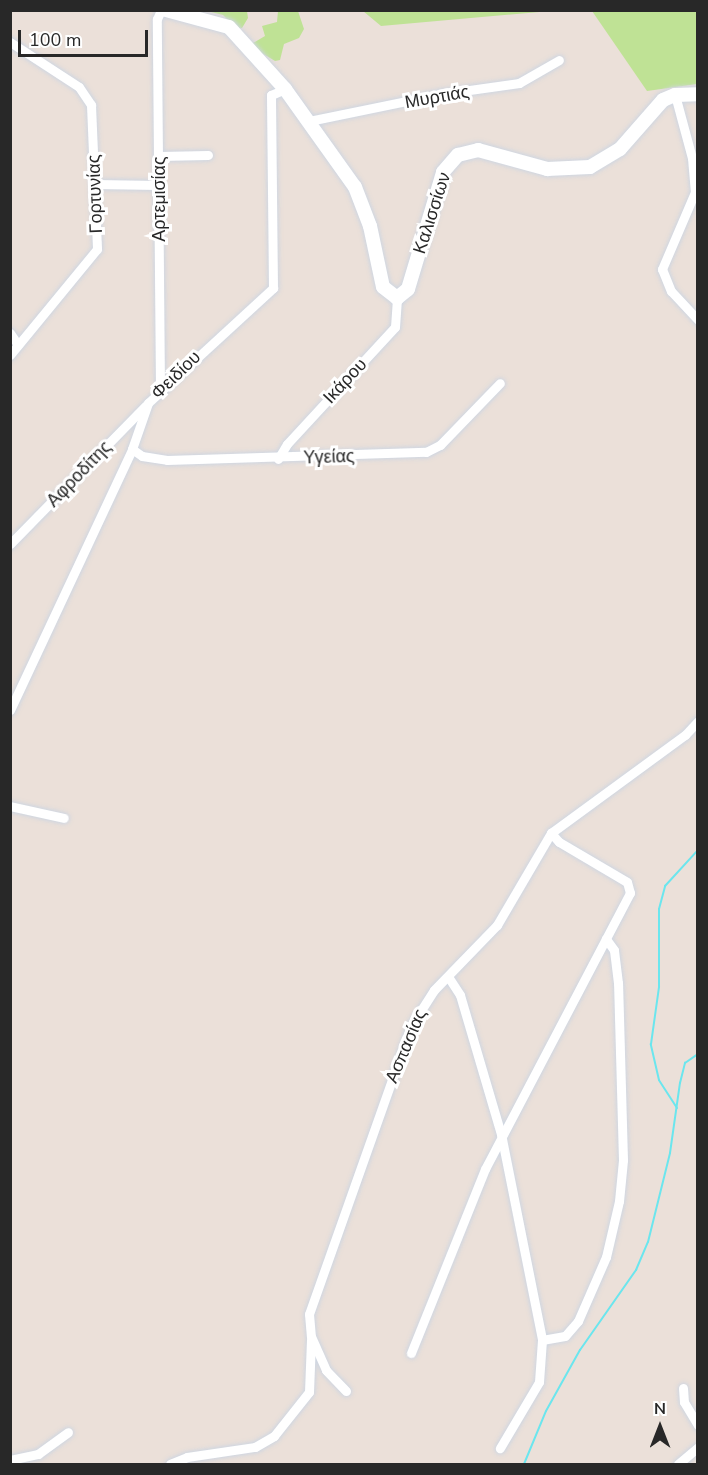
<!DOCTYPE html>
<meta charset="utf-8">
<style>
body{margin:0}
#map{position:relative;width:708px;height:1475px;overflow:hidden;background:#ebe0d9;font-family:"Nunito Sans",sans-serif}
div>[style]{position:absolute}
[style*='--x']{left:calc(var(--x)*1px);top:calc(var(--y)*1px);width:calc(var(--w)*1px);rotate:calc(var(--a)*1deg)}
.green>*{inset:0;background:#bfe295}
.stream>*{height:2px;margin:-1px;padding:0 1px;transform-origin:1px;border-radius:1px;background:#6be6ee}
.roads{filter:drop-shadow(0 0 2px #cfd6e1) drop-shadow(0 0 2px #cfd6e1)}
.street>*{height:9px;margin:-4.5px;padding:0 4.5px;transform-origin:4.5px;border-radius:4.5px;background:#fff}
.secondary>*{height:14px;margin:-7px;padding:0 7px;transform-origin:7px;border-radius:7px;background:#fff}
span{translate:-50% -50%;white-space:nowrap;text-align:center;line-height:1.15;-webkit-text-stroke:6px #fff;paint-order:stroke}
.street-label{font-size:18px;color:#282828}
.frame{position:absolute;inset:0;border:12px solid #282828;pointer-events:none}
.north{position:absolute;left:630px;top:1397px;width:60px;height:60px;-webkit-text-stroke:4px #fff;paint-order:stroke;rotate:0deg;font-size:16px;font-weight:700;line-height:24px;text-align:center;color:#282828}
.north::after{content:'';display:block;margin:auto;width:21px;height:27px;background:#282828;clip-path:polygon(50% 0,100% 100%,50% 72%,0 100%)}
.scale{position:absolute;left:18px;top:30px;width:130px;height:27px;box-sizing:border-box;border:3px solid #282828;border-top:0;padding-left:8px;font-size:18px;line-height:21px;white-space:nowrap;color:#282828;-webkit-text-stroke:4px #fff;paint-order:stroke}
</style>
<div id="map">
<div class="green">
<div style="clip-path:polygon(207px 11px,247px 11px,248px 18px,242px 28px,236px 28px,223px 15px)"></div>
<div style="clip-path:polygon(278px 11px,298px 11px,304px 29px,299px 38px,284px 44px,280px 60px,275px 61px,255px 49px,253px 43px,265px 36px,262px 26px,277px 22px)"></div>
<div style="clip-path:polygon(363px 11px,551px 11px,381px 26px)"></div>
<div style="clip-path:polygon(592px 11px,697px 11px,697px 84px,647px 91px)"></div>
</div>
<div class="stream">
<div style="--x:677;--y:1108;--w:33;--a:-123"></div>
<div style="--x:659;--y:1080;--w:37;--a:-103"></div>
<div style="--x:651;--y:1044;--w:58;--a:-82"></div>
<div style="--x:659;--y:987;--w:78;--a:-90"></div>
<div style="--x:659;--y:909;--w:24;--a:-75"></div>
<div style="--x:665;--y:886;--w:49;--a:-47.5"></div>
<div style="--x:524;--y:1464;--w:57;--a:-67.5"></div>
<div style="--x:546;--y:1411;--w:70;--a:-60.9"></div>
<div style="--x:580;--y:1350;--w:98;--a:-55"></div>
<div style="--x:636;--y:1270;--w:30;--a:-67"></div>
<div style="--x:648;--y:1242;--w:92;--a:-76.1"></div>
<div style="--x:670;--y:1153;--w:71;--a:-81.9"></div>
<div style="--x:680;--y:1083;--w:21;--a:-76"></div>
<div style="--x:685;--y:1063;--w:16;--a:-35"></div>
</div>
<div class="roads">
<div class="street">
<div style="--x:10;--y:42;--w:82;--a:33.1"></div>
<div style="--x:79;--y:87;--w:22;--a:56"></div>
<div style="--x:91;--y:105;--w:144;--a:87.6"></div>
<div style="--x:97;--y:249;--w:137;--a:129.4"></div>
<div style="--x:675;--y:95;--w:65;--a:74.9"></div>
<div style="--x:692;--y:158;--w:34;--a:85"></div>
<div style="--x:695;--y:192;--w:84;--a:113.2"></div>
<div style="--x:662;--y:269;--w:24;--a:68"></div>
<div style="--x:671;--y:291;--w:40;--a:47"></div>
<div style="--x:309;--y:121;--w:135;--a:-11.6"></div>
<div style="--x:441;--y:94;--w:79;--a:-8"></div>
<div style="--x:519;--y:83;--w:46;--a:-29.9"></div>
<div style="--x:159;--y:156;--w:49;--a:-1.2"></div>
<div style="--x:95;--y:184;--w:63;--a:0.9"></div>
<div style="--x:10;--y:333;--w:14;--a:56"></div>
<div style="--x:160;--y:389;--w:370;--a:-90.5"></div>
<div style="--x:157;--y:19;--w:10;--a:-66"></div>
<div style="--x:132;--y:449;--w:12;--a:35"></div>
<div style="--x:142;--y:456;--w:25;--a:9"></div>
<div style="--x:167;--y:460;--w:259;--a:-1.8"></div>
<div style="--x:426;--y:452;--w:16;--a:-27"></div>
<div style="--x:440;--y:445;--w:86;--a:-45.9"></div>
<div style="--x:278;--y:459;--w:17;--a:-59"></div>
<div style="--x:287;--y:444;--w:159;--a:-47.3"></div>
<div style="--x:395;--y:327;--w:29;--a:-86"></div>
<div style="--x:10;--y:544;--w:193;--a:-45.6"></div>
<div style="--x:10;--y:710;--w:288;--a:-64.9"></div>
<div style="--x:132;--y:449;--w:49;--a:-70.8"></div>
<div style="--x:148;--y:403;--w:170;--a:-42.6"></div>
<div style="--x:273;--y:288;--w:193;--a:-90.6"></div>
<div style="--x:271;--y:95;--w:15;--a:-23"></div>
<div style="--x:10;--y:806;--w:55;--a:12.5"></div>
<div style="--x:449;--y:978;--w:20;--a:57"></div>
<div style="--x:460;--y:995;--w:145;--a:73.6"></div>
<div style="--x:501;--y:1134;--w:210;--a:78.7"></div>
<div style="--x:542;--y:1340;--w:42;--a:94.1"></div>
<div style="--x:539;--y:1382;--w:77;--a:120.6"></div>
<div style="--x:542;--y:1340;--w:23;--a:-10"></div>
<div style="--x:565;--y:1336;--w:20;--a:-49"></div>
<div style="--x:578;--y:1321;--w:70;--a:-66.4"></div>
<div style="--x:606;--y:1257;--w:57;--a:-76.9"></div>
<div style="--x:619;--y:1201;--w:41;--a:-84.4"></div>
<div style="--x:623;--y:1160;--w:177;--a:-91.6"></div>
<div style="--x:618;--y:983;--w:33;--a:-97"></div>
<div style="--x:614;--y:950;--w:14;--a:-126"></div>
<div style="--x:411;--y:1353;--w:198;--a:-68.1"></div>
<div style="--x:485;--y:1169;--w:312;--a:-62.3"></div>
<div style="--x:630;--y:893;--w:11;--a:-105"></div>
<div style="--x:627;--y:882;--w:79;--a:-149.5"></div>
<div style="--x:559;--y:842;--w:12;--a:-132"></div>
<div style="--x:683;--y:1388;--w:14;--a:86"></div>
<div style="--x:684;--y:1402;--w:27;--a:59"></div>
<div style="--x:346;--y:1391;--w:29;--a:-134"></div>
<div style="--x:326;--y:1370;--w:36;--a:-114"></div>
<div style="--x:311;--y:1337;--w:23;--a:-95"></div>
<div style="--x:309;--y:1314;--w:306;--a:-70.5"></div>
<div style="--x:411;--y:1026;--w:43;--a:-57.4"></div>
<div style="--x:434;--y:990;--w:91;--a:-45.9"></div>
<div style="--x:497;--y:925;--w:107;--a:-59.6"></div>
<div style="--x:551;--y:833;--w:166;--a:-36.2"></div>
<div style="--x:685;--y:735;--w:19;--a:-47"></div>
<div style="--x:10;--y:1460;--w:29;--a:-12"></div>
<div style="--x:38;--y:1454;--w:37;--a:-36"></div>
<div style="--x:170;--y:1464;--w:18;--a:-22"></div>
<div style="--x:187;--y:1457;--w:69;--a:-8.4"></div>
<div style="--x:255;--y:1447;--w:22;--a:-30"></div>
<div style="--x:274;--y:1436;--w:56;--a:-51.5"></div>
<div style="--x:309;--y:1392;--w:52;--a:-87.8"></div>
<div style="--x:678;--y:1464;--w:26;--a:-40"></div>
</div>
<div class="secondary">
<div style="--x:166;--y:10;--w:65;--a:15.1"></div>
<div style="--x:229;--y:27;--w:84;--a:47.9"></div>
<div style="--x:285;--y:89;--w:120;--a:54.5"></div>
<div style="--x:355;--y:187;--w:42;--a:69"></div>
<div style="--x:370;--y:226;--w:62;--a:78"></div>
<div style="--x:383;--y:287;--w:18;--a:38"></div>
<div style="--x:397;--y:298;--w:14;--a:-39"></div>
<div style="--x:408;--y:289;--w:122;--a:-73.3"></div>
<div style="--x:443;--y:172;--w:23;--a:-49"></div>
<div style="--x:458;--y:155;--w:21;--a:-14"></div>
<div style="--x:478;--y:150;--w:72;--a:15.4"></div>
<div style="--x:547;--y:169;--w:43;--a:-2.7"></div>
<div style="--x:590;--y:167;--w:35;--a:-31"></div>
<div style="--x:620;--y:149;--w:65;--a:-48.7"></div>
<div style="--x:663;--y:100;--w:13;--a:-23"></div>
<div style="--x:675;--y:95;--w:23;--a:-2"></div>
</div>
</div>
<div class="street-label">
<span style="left:437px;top:97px;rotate:-10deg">Μυρτιάς</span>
<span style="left:95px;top:194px;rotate:-92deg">Γορτυνίας</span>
<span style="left:159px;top:199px;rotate:-90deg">Αρτεμισίας</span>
<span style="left:432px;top:213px;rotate:-72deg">Καλισσίων</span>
<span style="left:176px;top:375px;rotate:-44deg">Φειδίου</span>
<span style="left:345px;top:381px;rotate:-47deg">Ικάρου</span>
<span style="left:329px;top:457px;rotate:-2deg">Υγείας</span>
<span style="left:79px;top:474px;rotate:-46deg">Αφροδίτης</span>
<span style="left:406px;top:1046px;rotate:-67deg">Ασπασίας</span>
</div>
<div class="frame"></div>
<div class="north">N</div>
<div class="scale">100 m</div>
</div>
